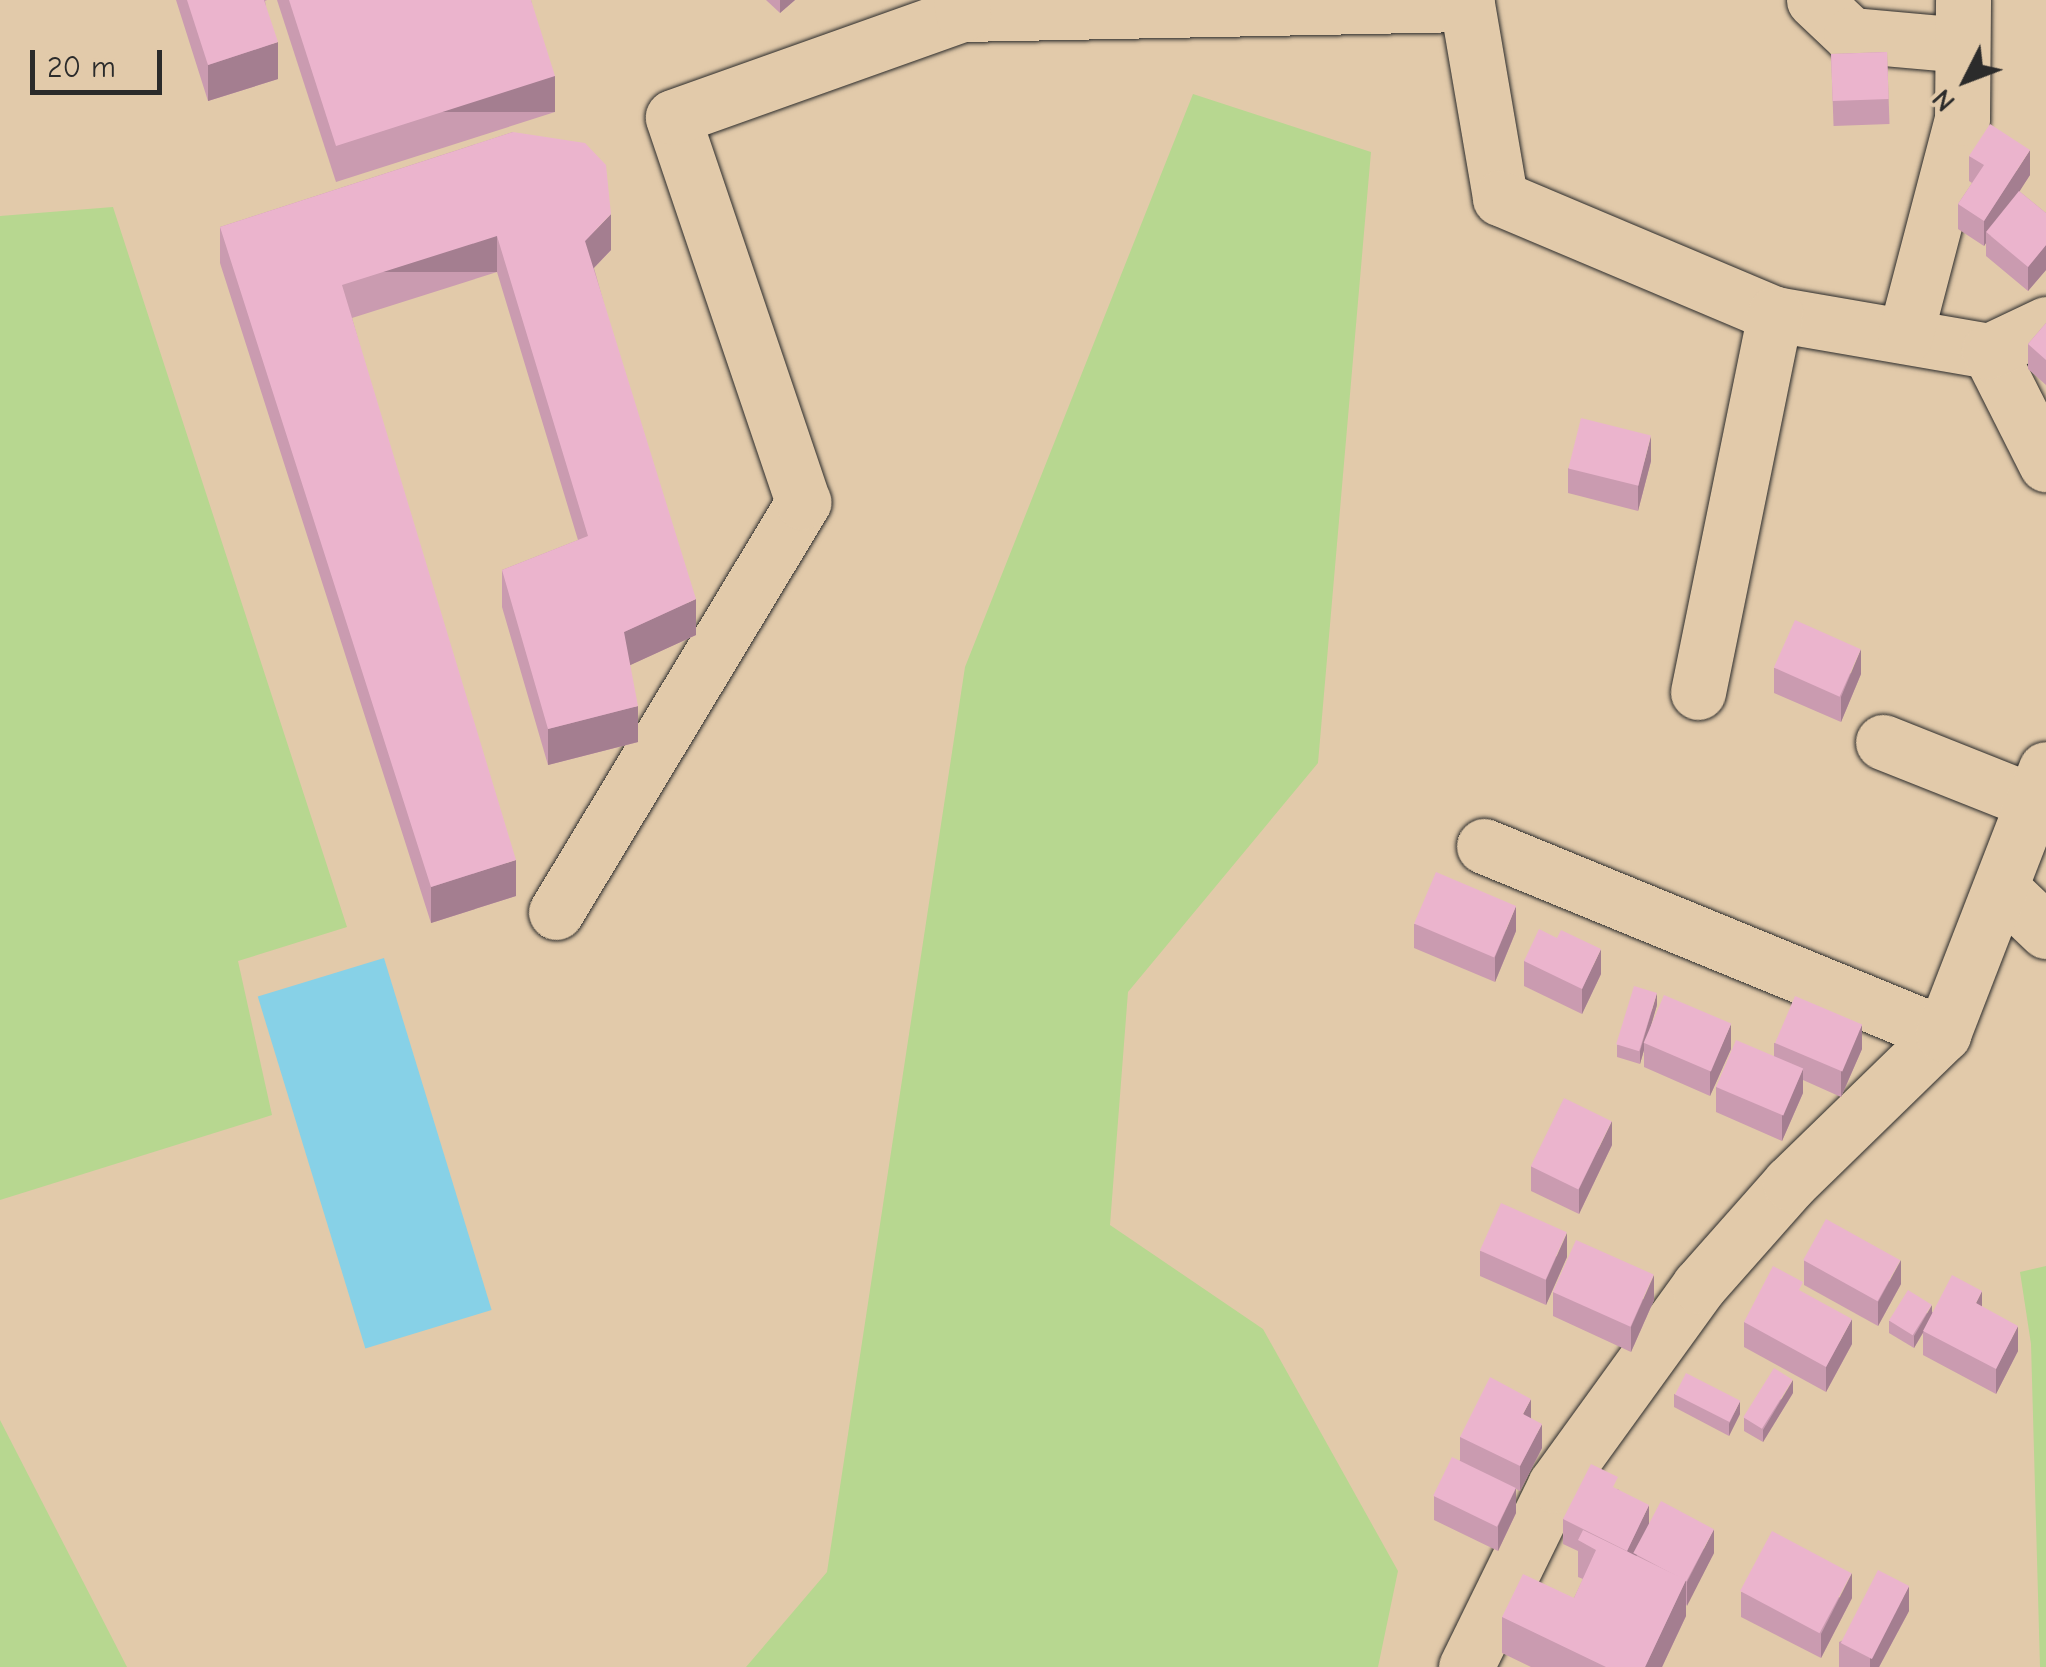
<!DOCTYPE html>
<style>
body{margin:0}
#map{position:relative;width:2046px;height:1667px;overflow:hidden;background:#e2caaa;font-family:"Comic Neue",sans-serif}
div>[style]{position:absolute}
[style*='--x']{left:calc(var(--x)*1px);top:calc(var(--y)*1px);width:calc(var(--w)*1px);rotate:calc(var(--a)*1deg)}
.green>*{inset:0;background:#b7d790}
.water>*{inset:0;background:#87d1e7;transform-origin:0 0}
.roads{filter:drop-shadow(0 0 2px #2b2b2b) drop-shadow(0 0 2px #2b2b2b)}
.minor>*{height:55px;margin:-27.5px;padding:0 27.5px;transform-origin:27.5px;border-radius:27.5px;background:#e2caaa}
.wall>*{inset:0;background:#ca9bb0;transform-origin:0 0}
.shaded-wall>*{inset:0;background:#a47e90;transform-origin:0 0}
.building>*{inset:0;background:#ebb4cd;transform-origin:0 0}
span{translate:-50% -50%;white-space:nowrap;text-align:center;line-height:1.15;-webkit-text-stroke:9px #e2caaa;paint-order:stroke}
.north{position:absolute;left:1916px;top:30px;width:100px;height:100px;-webkit-text-stroke:8px #e2caaa;paint-order:stroke;rotate:228deg;font-size:28px;font-weight:700;line-height:40px;text-align:center;color:#2b2b2b}
.north::after{content:'';display:block;margin:auto;width:35px;height:45px;background:#2b2b2b;clip-path:polygon(50% 0,100% 100%,50% 72%,0 100%)}
.scale{position:absolute;left:30px;top:50px;width:132px;height:45px;box-sizing:border-box;border:5px solid #2b2b2b;border-top:0;padding-left:12px;font-size:30px;line-height:35px;white-space:nowrap;color:#2b2b2b;-webkit-text-stroke:8px #e2caaa;paint-order:stroke}
</style>
<div id="map">
<div class="green">
<div style="clip-path:polygon(1193px 94px,1371px 152px,1318px 763px,1128px 992px,1110px 1225px,1263px 1329px,1398px 1571px,1378px 1667px,746px 1667px,827px 1572px,965px 667px)"></div>
<div style="clip-path:polygon(113px 207px,347px 927px,238px 961px,272px 1115px,0 1200px,0 216px)"></div>
<div style="clip-path:polygon(2046px 1266px,2046px 1667px,2040px 1667px,2031px 1344px,2020px 1272px)"></div>
<div style="clip-path:polygon(0 1420px,127px 1667px,0 1667px)"></div>
</div>
<div class="water">
<div style="left:384px;top:958px;width:368px;height:132px;rotate:73deg"></div>
</div>
<div class="roads">
<div class="minor">
<div style="--x:1814;--y:0;--w:51;--a:43.4"></div>
<div style="--x:1851;--y:35;--w:111;--a:5.1"></div>
<div style="--x:963;--y:14;--w:504;--a:-1.14"></div>
<div style="--x:1467;--y:4;--w:197;--a:80.3"></div>
<div style="--x:1500;--y:198;--w:298;--a:22.9"></div>
<div style="--x:1775;--y:314;--w:217;--a:9.8"></div>
<div style="--x:1989;--y:351;--w:127;--a:63.2"></div>
<div style="--x:1905;--y:336;--w:225;--a:-75.3"></div>
<div style="--x:1962;--y:118;--w:118;--a:-89.5"></div>
<div style="--x:1989;--y:351;--w:63;--a:-25.3"></div>
<div style="--x:1698;--y:692;--w:386;--a:-78.5"></div>
<div style="--x:1883;--y:742;--w:162;--a:21.7"></div>
<div style="--x:1484;--y:846;--w:496;--a:22.3"></div>
<div style="--x:2002;--y:889;--w:61;--a:43.7"></div>
<div style="--x:556;--y:912;--w:479;--a:-58.9"></div>
<div style="--x:803;--y:502;--w:406;--a:-108.7"></div>
<div style="--x:673;--y:117;--w:308;--a:-19.6"></div>
<div style="--x:963;--y:14;--w:14;--a:-98"></div>
<div style="--x:1466;--y:1667;--w:203;--a:-63.9"></div>
<div style="--x:1555;--y:1485;--w:246;--a:-54.1"></div>
<div style="--x:1699;--y:1286;--w:137;--a:-48.5"></div>
<div style="--x:1790;--y:1183;--w:214;--a:-44.2"></div>
<div style="--x:1943;--y:1034;--w:284;--a:-68.8"></div>
</div>
</div>
<div class="wall">
<div style="clip-path:polygon(176px 0,267px 0,265px 1px,278px 79px,208px 101px)"></div>
<div style="clip-path:polygon(277px 0,531px 0,555px 112px,336px 182px)"></div>
<div style="clip-path:polygon(766px 0,795px 0,780px 13px)"></div>
<div style="left:1887px;top:52px;width:72px;height:56px;rotate:88deg"></div>
<div style="clip-path:polygon(513px 132px,611px 250px,594px 268px,696px 635px,630px 665px,638px 742px,548px 765px,502px 607px,502px 570px,578px 540px,497px 272px,352px 318px,516px 896px,431px 923px,220px 263px,220px 227px)"></div>
<div style="clip-path:polygon(1969px 156px,2030px 175px,2019px 191px,2046px 213px,2046px 270px,2028px 291px,1986px 256px,1986px 243px,1984px 246px,1958px 229px,1958px 204px,1972px 183px,1969px 181px)"></div>
<div style="clip-path:polygon(2046px 323px,2046px 385px,2028px 369px,2028px 344px)"></div>
<div style="clip-path:polygon(1651px 461px,1638px 511px,1568px 493px,1568px 468px)"></div>
<div style="clip-path:polygon(1774px 668px,1861px 674px,1841px 722px,1774px 693px)"></div>
<div style="clip-path:polygon(1414px 924px,1516px 931px,1495px 982px,1414px 948px)"></div>
<div style="clip-path:polygon(1557px 938px,1601px 974px,1582px 1014px,1524px 986px,1524px 961px)"></div>
<div style="clip-path:polygon(1657px 1005px,1651px 1025px,1731px 1049px,1710px 1096px,1644px 1067px,1644px 1050px,1640px 1064px,1617px 1057px,1617px 1045px)"></div>
<div style="clip-path:polygon(1774px 1043px,1862px 1049px,1841px 1097px,1803px 1080px,1803px 1093px,1782px 1141px,1716px 1112px,1716px 1087px,1774px 1056px)"></div>
<div style="clip-path:polygon(1612px 1145px,1579px 1214px,1531px 1191px,1531px 1166px)"></div>
<div style="clip-path:polygon(1480px 1251px,1567px 1257px,1546px 1305px,1480px 1276px)"></div>
<div style="clip-path:polygon(1804px 1260px,1901px 1284px,1878px 1326px,1804px 1285px)"></div>
<div style="clip-path:polygon(1553px 1292px,1654px 1300px,1631px 1352px,1553px 1316px)"></div>
<div style="clip-path:polygon(1982px 1307px,2018px 1351px,1996px 1394px,1923px 1355px,1923px 1333px,1914px 1348px,1889px 1333px,1889px 1321px,1932px 1312px)"></div>
<div style="clip-path:polygon(1744px 1322px,1852px 1344px,1826px 1392px,1744px 1347px)"></div>
<div style="clip-path:polygon(1793px 1393px,1763px 1442px,1744px 1431px,1744px 1418px)"></div>
<div style="clip-path:polygon(1674px 1394px,1740px 1414px,1729px 1436px,1674px 1407px)"></div>
<div style="clip-path:polygon(1531px 1418px,1542px 1448px,1520px 1491px,1516px 1489px,1516px 1513px,1498px 1551px,1434px 1520px,1434px 1496px,1460px 1460px,1460px 1437px)"></div>
<div style="clip-path:polygon(1618px 1489px,1649px 1526px,1714px 1553px,1686px 1606px,1686px 1616px,1662px 1667px,1531px 1667px,1502px 1653px,1502px 1617px,1574px 1598px,1583px 1579px,1578px 1577px,1578px 1551px,1563px 1544px,1563px 1519px)"></div>
<div style="clip-path:polygon(1741px 1592px,1852px 1598px,1821px 1658px,1741px 1617px)"></div>
<div style="clip-path:polygon(1909px 1611px,1879px 1667px,1839px 1667px,1839px 1642px)"></div>
</div>
<div class="shaded-wall">
<div style="clip-path:polygon(780px 0,795px 0,780px 13px)"></div>
<div style="clip-path:polygon(278px 42px,278px 79px,208px 101px,208px 65px)"></div>
<div style="left:555px;top:76px;width:36px;height:230px;rotate:90deg"></div>
<div style="clip-path:polygon(2030px 150px,2030px 175px,1991px 236px,1986px 232px,1986px 243px,1984px 246px,1984px 221px)"></div>
<div style="clip-path:polygon(611px 214px,611px 250px,585px 277px,585px 241px)"></div>
<div style="left:497px;top:236px;width:36px;height:163px;rotate:90deg"></div>
<div style="clip-path:polygon(2046px 245px,2046px 270px,2028px 291px,2028px 267px)"></div>
<div style="clip-path:polygon(1651px 436px,1651px 461px,1638px 511px,1638px 486px)"></div>
<div style="clip-path:polygon(696px 599px,696px 635px,624px 668px,624px 632px)"></div>
<div style="clip-path:polygon(1861px 649px,1861px 674px,1841px 722px,1841px 697px)"></div>
<div style="clip-path:polygon(638px 706px,638px 742px,548px 765px,548px 729px)"></div>
<div style="clip-path:polygon(516px 860px,516px 896px,431px 923px,431px 887px)"></div>
<div style="clip-path:polygon(1516px 906px,1516px 931px,1495px 982px,1495px 957px)"></div>
<div style="clip-path:polygon(1601px 949px,1601px 974px,1582px 1014px,1582px 989px)"></div>
<div style="clip-path:polygon(1657px 993px,1657px 1005px,1646px 1043px,1644px 1043px,1644px 1050px,1640px 1064px,1640px 1051px)"></div>
<div style="clip-path:polygon(1731px 1024px,1731px 1049px,1710px 1096px,1710px 1071px)"></div>
<div style="clip-path:polygon(1862px 1024px,1862px 1049px,1841px 1097px,1841px 1072px)"></div>
<div style="clip-path:polygon(1803px 1069px,1803px 1093px,1782px 1141px,1782px 1116px)"></div>
<div style="clip-path:polygon(1612px 1121px,1612px 1145px,1579px 1214px,1579px 1189px)"></div>
<div style="clip-path:polygon(1567px 1233px,1567px 1257px,1546px 1305px,1546px 1280px)"></div>
<div style="clip-path:polygon(1901px 1260px,1901px 1284px,1878px 1326px,1878px 1302px)"></div>
<div style="clip-path:polygon(1654px 1275px,1654px 1300px,1631px 1352px,1631px 1327px)"></div>
<div style="clip-path:polygon(1982px 1291px,1982px 1316px,1976px 1303px)"></div>
<div style="clip-path:polygon(1932px 1305px,1932px 1317px,1914px 1348px,1914px 1336px)"></div>
<div style="clip-path:polygon(1852px 1319px,1852px 1344px,1826px 1392px,1826px 1367px)"></div>
<div style="clip-path:polygon(2018px 1326px,2018px 1351px,1996px 1394px,1996px 1369px)"></div>
<div style="clip-path:polygon(1793px 1380px,1793px 1393px,1763px 1442px,1763px 1430px)"></div>
<div style="clip-path:polygon(1531px 1399px,1531px 1424px,1523px 1414px)"></div>
<div style="clip-path:polygon(1740px 1401px,1740px 1414px,1729px 1436px,1729px 1424px)"></div>
<div style="clip-path:polygon(1542px 1424px,1542px 1448px,1520px 1491px,1520px 1466px)"></div>
<div style="clip-path:polygon(1516px 1488px,1516px 1513px,1498px 1551px,1498px 1526px)"></div>
<div style="clip-path:polygon(1649px 1505px,1649px 1530px,1635px 1559px,1627px 1551px)"></div>
<div style="clip-path:polygon(1714px 1529px,1714px 1553px,1687px 1606px,1687px 1582px)"></div>
<div style="clip-path:polygon(1852px 1573px,1852px 1598px,1821px 1658px,1821px 1634px)"></div>
<div style="clip-path:polygon(1686px 1580px,1686px 1616px,1662px 1667px,1645px 1667px)"></div>
<div style="clip-path:polygon(1909px 1586px,1909px 1611px,1879px 1667px,1870px 1667px,1870px 1659px)"></div>
</div>
<div class="building">
<div style="clip-path:polygon(187px 0,264px 0,278px 42px,208px 65px)"></div>
<div style="clip-path:polygon(289px 0,531px 0,555px 76px,336px 146px)"></div>
<div style="left:1887px;top:52px;width:47px;height:56px;rotate:88deg"></div>
<div style="clip-path:polygon(1990px 124px,2030px 150px,1984px 221px,1958px 204px,1984px 165px,1969px 156px)"></div>
<div style="clip-path:polygon(513px 132px,585px 143px,606px 165px,611px 214px,585px 241px,696px 599px,624px 632px,638px 706px,548px 729px,502px 570px,588px 536px,497px 236px,342px 285px,516px 860px,431px 887px,220px 227px)"></div>
<div style="clip-path:polygon(2019px 191px,2046px 213px,2046px 245px,2028px 267px,1986px 232px)"></div>
<div style="clip-path:polygon(2046px 323px,2046px 360px,2028px 344px)"></div>
<div style="left:1581px;top:418px;width:72px;height:52px;rotate:14deg"></div>
<div style="left:1795px;top:620px;width:72px;height:52px;rotate:24deg"></div>
<div style="left:1436px;top:872px;width:87px;height:56px;rotate:23deg"></div>
<div style="clip-path:polygon(1539px 929px,1557px 938px,1561px 930px,1601px 949px,1582px 989px,1524px 961px)"></div>
<div style="left:1634px;top:986px;width:24px;height:61px;rotate:17deg"></div>
<div style="left:1664px;top:995px;width:73px;height:52px;rotate:23deg"></div>
<div style="left:1795px;top:996px;width:73px;height:51px;rotate:23deg"></div>
<div style="left:1736px;top:1040px;width:73px;height:51px;rotate:23deg"></div>
<div style="left:1564px;top:1098px;width:53px;height:76px;rotate:26deg"></div>
<div style="left:1501px;top:1203px;width:72px;height:52px;rotate:24deg"></div>
<div style="left:1826px;top:1219px;width:85px;height:47px;rotate:29deg"></div>
<div style="left:1576px;top:1240px;width:85px;height:57px;rotate:24deg"></div>
<div style="clip-path:polygon(1773px 1266px,1803px 1282px,1799px 1290px,1852px 1319px,1826px 1367px,1744px 1322px)"></div>
<div style="clip-path:polygon(1952px 1275px,1982px 1291px,1976px 1303px,2018px 1326px,1996px 1369px,1923px 1331px)"></div>
<div style="left:1908px;top:1290px;width:28px;height:36px;rotate:32deg"></div>
<div style="left:1774px;top:1368px;width:22px;height:58px;rotate:32deg"></div>
<div style="left:1686px;top:1373px;width:61px;height:24px;rotate:27deg"></div>
<div style="clip-path:polygon(1490px 1377px,1531px 1399px,1523px 1414px,1542px 1424px,1520px 1466px,1460px 1437px)"></div>
<div style="left:1452px;top:1457px;width:71px;height:43px;rotate:26deg"></div>
<div style="clip-path:polygon(1591px 1464px,1618px 1477px,1613px 1487px,1649px 1505px,1627px 1551px,1563px 1519px)"></div>
<div style="left:1661px;top:1501px;width:60px;height:59px;rotate:28deg"></div>
<div style="clip-path:polygon(1583px 1530px,1686px 1580px,1645px 1667px,1606px 1667px,1502px 1617px,1523px 1574px,1574px 1598px,1596px 1550px,1578px 1540px)"></div>
<div style="left:1772px;top:1531px;width:90px;height:68px;rotate:28deg"></div>
<div style="left:1878px;top:1570px;width:35px;height:82px;rotate:27deg"></div>
</div>
<div class="north">N</div>
<div class="scale">20 m</div>
</div>
